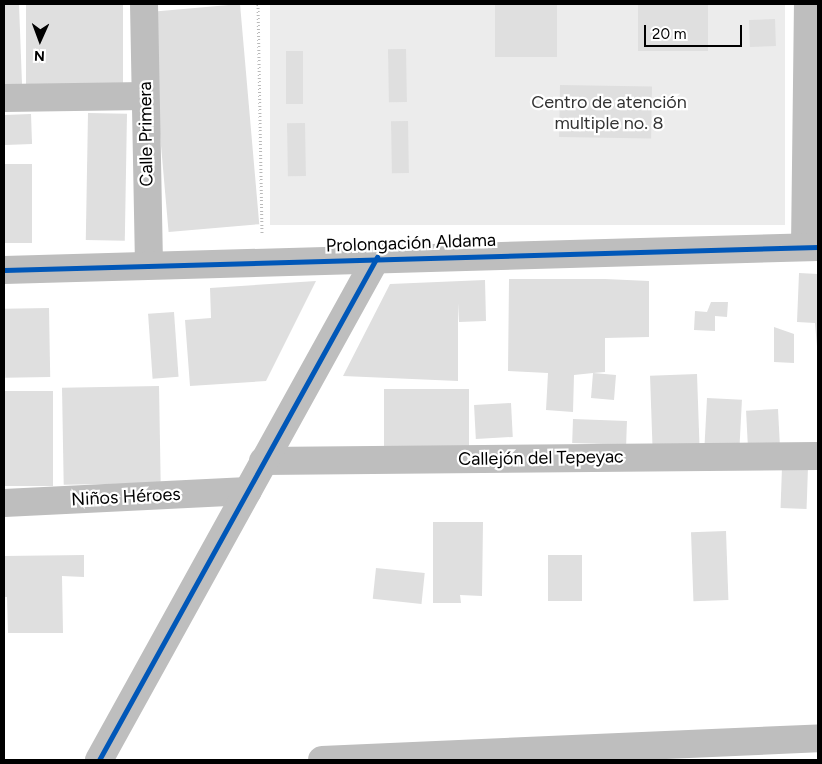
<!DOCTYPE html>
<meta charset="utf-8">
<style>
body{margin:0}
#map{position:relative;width:822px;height:764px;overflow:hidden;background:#fff;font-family:Figtree,sans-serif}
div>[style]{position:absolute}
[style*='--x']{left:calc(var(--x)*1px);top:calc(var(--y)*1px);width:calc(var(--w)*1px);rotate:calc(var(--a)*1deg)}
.green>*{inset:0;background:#ececec;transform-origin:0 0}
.building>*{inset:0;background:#dfdfdf;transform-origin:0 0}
.path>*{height:3px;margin-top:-1.5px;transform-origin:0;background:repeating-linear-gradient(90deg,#b9b9b9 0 1px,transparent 0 3.5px)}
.minor>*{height:28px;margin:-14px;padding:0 14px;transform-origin:14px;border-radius:14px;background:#bebebe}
.cycleway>*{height:5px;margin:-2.5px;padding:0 2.5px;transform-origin:2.5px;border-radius:2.5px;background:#0057b8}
span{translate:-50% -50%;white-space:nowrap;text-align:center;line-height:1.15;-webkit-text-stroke:4.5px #fff;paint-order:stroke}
.park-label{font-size:18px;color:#333}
.street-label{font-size:18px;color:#000}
.frame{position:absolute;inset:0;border:5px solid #000;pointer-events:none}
.north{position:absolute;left:15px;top:15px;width:50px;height:50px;-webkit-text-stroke:4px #fff;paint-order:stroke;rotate:182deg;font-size:14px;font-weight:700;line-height:20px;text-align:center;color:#000}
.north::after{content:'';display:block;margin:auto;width:18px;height:22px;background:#000;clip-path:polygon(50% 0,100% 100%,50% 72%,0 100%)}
.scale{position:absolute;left:644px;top:25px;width:98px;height:22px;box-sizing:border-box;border:2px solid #000;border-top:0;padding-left:6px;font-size:15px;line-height:18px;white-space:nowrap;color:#000;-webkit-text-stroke:4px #fff;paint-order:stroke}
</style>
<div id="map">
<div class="green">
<div style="left:270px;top:4px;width:515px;height:221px"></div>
</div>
<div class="building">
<div style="clip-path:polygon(4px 4px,19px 4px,22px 84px,4px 85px)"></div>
<div style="left:26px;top:4px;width:97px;height:83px"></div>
<div style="left:240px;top:4px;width:221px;height:91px;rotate:85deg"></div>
<div style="left:495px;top:4px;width:62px;height:53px"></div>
<div style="left:638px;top:4px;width:70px;height:47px"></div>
<div style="left:775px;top:19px;width:27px;height:26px;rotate:88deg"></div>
<div style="left:406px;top:49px;width:53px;height:18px;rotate:89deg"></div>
<div style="left:286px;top:51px;width:17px;height:53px"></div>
<div style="left:560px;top:85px;width:92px;height:52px;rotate:1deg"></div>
<div style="left:88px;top:113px;width:39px;height:127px;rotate:1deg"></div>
<div style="left:31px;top:114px;width:30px;height:27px;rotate:88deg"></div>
<div style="left:408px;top:121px;width:52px;height:17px;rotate:89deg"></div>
<div style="left:305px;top:123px;width:53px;height:18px;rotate:89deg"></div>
<div style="left:4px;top:164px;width:28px;height:79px"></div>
<div style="clip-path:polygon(799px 273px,818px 274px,818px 358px,815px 323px,797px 322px)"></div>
<div style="clip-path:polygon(509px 279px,605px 279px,649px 281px,649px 337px,605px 338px,605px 372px,593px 373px,616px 375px,614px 400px,591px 398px,593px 373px,574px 375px,573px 412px,546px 410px,548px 373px,508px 371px)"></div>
<div style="clip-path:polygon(485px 280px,486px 321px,459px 322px,458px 303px,458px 381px,343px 376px,390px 284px)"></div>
<div style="clip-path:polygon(316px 281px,266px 381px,190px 386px,185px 320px,211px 318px,210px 288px)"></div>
<div style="clip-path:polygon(711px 302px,728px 302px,727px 317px,715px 316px,715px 331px,694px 330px,695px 311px,707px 312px)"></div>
<div style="left:49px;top:308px;width:69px;height:45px;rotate:89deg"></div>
<div style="left:174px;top:312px;width:65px;height:26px;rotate:86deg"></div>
<div style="clip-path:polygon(774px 327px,794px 334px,794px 363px,774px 362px)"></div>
<div style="left:697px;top:374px;width:71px;height:47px;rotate:88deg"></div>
<div style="left:159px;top:386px;width:97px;height:97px;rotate:89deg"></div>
<div style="left:384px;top:389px;width:85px;height:63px"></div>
<div style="left:4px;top:391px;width:49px;height:95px"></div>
<div style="left:707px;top:398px;width:35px;height:48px;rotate:3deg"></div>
<div style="left:511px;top:403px;width:34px;height:37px;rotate:87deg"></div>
<div style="left:778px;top:409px;width:34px;height:32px;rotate:87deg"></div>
<div style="left:573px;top:419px;width:54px;height:24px;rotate:2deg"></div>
<div style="left:782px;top:467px;width:26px;height:41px;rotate:2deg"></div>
<div style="clip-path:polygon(433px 522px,483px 522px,482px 596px,460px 595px,461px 603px,433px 603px)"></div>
<div style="left:726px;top:531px;width:69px;height:35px;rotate:88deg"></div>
<div style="clip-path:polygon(84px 555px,84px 577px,62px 576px,63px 633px,8px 633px,7px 597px,4px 597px,4px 556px)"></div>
<div style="left:548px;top:555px;width:34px;height:46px"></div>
<div style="left:376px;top:568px;width:49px;height:31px;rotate:6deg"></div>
</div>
<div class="path">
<div style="--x:258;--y:4;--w:229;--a:89"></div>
</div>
<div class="minor">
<div style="--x:144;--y:4;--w:261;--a:88.9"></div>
<div style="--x:4;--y:98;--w:141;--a:-0.8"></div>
<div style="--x:805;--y:247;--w:243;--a:-89.3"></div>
<div style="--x:4;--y:270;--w:814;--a:-1.62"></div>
<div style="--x:263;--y:461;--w:555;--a:-0.52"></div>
<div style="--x:4;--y:503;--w:244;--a:-2.8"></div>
<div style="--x:99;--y:760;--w:575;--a:-61.07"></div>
<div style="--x:322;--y:760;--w:496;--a:-2.5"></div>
</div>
<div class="cycleway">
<div style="--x:4;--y:270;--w:814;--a:-1.62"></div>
<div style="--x:99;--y:760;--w:575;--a:-61.07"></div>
</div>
<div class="park-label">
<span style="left:609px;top:113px">Centro de atención<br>multiple no. 8</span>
</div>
<div class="street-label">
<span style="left:146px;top:134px;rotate:-91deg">Calle Primera</span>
<span style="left:411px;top:243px;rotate:-2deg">Prolongación Aldama</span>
<span style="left:541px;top:458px;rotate:-1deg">Callejón del Tepeyac</span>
<span style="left:126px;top:497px;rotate:-3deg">Niños Héroes</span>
</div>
<div class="frame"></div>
<div class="north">N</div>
<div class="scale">20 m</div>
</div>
